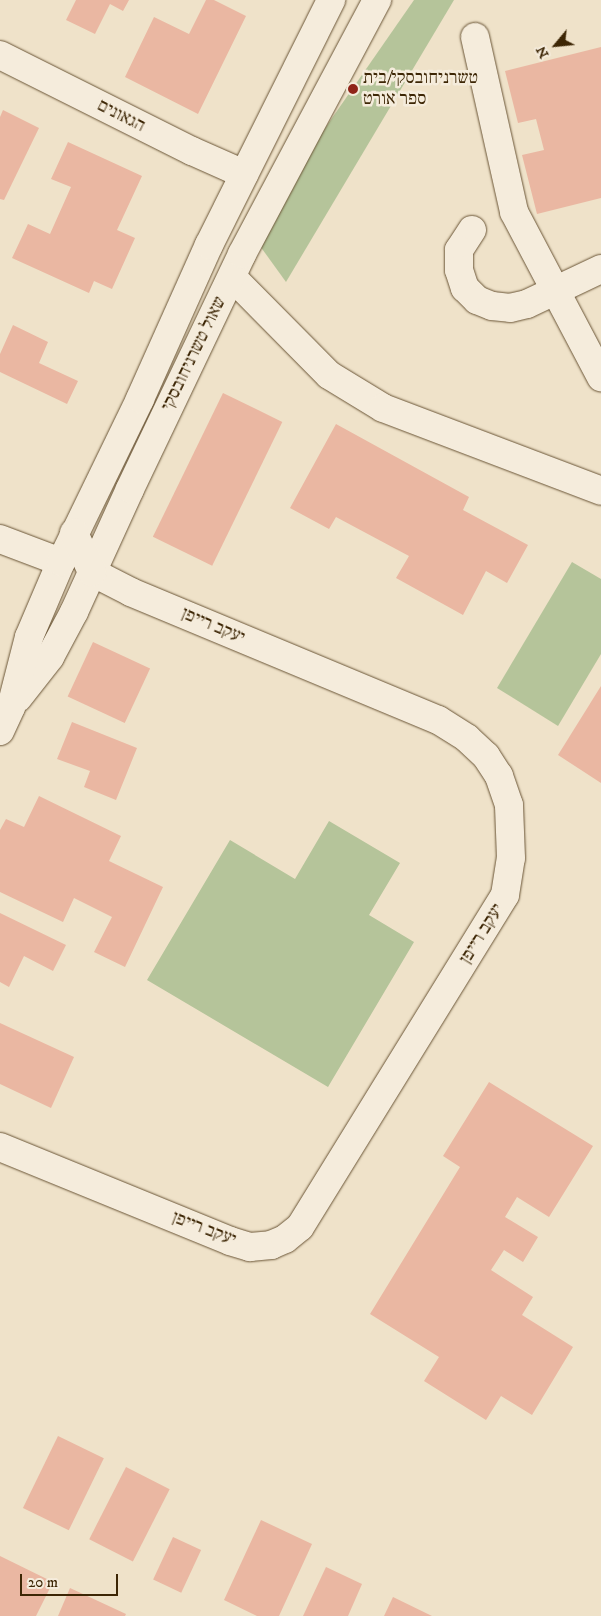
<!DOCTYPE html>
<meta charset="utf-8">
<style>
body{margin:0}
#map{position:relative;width:601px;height:1616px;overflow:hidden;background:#efe2c9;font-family:"IM FELL DW Pica","Frank Ruhl Libre",serif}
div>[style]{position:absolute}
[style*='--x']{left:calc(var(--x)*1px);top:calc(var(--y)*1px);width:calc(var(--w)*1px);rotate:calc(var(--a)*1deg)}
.green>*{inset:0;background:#b5c49a}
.building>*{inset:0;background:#eab7a2;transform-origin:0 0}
.roads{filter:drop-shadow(0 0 1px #6a5536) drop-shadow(0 0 1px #6a5536)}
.minor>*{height:28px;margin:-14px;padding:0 14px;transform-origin:14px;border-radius:14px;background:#f5ecdc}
.dots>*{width:14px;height:14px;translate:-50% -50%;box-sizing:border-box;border:2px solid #f5ecdc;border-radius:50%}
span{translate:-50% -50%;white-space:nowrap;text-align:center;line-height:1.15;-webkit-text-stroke:5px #f5ecdc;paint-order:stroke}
.poi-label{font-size:18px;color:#3d2605}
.left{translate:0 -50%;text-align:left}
.street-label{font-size:18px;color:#3d2605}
.north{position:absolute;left:531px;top:20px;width:50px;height:50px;-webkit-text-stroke:4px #f5ecdc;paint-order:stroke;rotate:242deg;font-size:14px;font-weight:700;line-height:20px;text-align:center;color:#3d2605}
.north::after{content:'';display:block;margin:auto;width:18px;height:22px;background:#3d2605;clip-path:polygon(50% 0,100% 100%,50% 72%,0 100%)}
.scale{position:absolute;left:20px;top:1574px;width:98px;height:22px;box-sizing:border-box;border:2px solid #3d2605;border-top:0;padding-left:6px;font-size:15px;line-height:18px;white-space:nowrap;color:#3d2605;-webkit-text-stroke:4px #f5ecdc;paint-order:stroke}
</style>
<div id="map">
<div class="green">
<div style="clip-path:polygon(414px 0,454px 0,286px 282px,260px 246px,289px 180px)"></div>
<div style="clip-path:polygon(572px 562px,601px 579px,601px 654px,558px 726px,497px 688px)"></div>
<div style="clip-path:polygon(329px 821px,400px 863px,369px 915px,414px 942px,328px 1087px,147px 980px,230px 840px,295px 879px)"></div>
</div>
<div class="building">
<div style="clip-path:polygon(76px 0,129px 0,123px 11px,110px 4px,95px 34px,66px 20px)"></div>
<div style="clip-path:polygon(206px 0,214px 0,246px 16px,198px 114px,125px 77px,154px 17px,189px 34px)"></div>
<div style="clip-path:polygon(601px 47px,601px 198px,537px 214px,522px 155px,544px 150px,536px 119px,518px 123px,505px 71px)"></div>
<div style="clip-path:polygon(3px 110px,39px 128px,4px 200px,0 199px,0 117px)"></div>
<div style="clip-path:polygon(68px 142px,142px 176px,117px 230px,135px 238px,112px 289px,94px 281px,89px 293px,12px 258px,28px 224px,50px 234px,71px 187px,51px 179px)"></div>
<div style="clip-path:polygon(13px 325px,48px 342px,39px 363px,78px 381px,67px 404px,0 372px,0 354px)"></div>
<div style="left:223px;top:393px;width:66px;height:160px;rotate:26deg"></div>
<div style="clip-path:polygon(336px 424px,469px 497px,463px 510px,528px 545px,507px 583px,486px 571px,463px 615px,396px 578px,409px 556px,336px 517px,329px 529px,290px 508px)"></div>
<div style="left:93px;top:642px;width:63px;height:60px;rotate:25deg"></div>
<div style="clip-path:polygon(601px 686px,601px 783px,558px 755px)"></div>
<div style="clip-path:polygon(72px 722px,137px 748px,116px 800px,84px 787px,90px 771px,57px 759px)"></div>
<div style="clip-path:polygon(39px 796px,121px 836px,109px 861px,163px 887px,125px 967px,94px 952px,112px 917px,74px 898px,63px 922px,0 892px,0 830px,6px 819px,24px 827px)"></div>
<div style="clip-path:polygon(0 913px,66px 945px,53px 971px,24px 956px,9px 987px,0 982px)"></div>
<div style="clip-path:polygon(0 1023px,74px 1057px,51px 1108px,0 1084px)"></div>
<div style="clip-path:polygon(489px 1082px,593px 1146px,549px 1217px,517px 1197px,505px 1217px,538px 1237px,523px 1262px,504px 1250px,491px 1270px,533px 1297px,522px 1315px,573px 1347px,532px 1415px,501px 1396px,486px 1420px,424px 1381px,439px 1357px,370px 1314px,460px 1167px,443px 1156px)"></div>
<div style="left:58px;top:1436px;width:51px;height:80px;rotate:26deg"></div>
<div style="left:126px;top:1467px;width:49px;height:81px;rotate:27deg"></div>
<div style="clip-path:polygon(261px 1520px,312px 1544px,279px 1616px,257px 1616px,224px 1600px)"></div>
<div style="left:173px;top:1537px;width:31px;height:47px;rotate:25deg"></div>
<div style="clip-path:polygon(0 1556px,53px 1582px,36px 1616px,0 1616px)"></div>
<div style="clip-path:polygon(326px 1567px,362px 1584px,348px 1616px,303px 1616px)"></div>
<div style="clip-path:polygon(70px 1588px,126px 1614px,125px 1616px,58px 1616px)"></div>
<div style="clip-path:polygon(393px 1597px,432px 1616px,384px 1616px)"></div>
</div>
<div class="roads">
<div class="minor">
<div style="--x:475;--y:37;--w:179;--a:77.4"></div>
<div style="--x:514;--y:212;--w:187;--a:62.2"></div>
<div style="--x:0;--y:55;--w:215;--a:26.6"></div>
<div style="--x:192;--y:151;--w:57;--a:23.9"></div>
<div style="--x:472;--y:230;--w:24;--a:123"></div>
<div style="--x:459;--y:250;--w:20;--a:90"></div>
<div style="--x:459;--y:270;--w:19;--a:72"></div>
<div style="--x:465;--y:288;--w:17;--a:45"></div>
<div style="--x:477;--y:300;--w:16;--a:22"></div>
<div style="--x:492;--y:306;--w:18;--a:6"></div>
<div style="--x:510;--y:308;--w:17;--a:-13"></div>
<div style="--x:527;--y:304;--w:82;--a:-25.3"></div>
<div style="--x:236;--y:281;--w:132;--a:45.3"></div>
<div style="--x:329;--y:375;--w:63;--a:31.4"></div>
<div style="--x:383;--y:408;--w:233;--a:20.8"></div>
<div style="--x:0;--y:539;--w:65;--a:20.7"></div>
<div style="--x:18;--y:698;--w:52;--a:-52"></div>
<div style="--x:50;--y:657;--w:51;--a:-61.9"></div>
<div style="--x:74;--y:612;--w:135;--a:-65.5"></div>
<div style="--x:130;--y:489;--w:260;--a:-64.5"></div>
<div style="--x:242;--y:254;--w:288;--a:-62"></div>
<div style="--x:0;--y:731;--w:26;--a:-65"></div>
<div style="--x:11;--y:707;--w:72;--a:-75.6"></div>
<div style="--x:29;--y:637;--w:82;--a:-66.9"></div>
<div style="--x:61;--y:562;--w:181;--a:-64.1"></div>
<div style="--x:140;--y:399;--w:169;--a:-65.9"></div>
<div style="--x:209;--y:245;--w:274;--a:-63.5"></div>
<div style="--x:0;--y:1147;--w:248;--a:22.2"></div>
<div style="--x:230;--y:1241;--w:21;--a:17"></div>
<div style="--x:250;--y:1247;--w:21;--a:-5"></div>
<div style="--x:271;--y:1245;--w:15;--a:-23"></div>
<div style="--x:285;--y:1239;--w:19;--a:-39"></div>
<div style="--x:300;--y:1227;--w:390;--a:-58.3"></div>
<div style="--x:505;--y:895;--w:37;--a:-81"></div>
<div style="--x:511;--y:858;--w:53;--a:-92.2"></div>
<div style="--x:509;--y:805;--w:31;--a:-109"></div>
<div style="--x:499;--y:776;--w:24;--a:-123"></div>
<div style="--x:486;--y:756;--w:26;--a:-137"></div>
<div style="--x:467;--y:738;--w:34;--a:-148"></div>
<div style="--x:438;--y:720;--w:333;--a:-157.4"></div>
<div style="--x:131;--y:592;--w:44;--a:-152.9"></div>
<div style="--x:92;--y:572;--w:43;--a:-114.8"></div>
</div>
</div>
<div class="dots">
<div style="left:353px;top:89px;background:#8f2418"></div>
</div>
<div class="poi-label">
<span class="left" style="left:363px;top:89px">טשרניחובסקי/בית<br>ספר אורט</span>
</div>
<div class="street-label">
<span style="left:121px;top:116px;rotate:27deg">הגאונים</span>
<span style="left:194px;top:354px;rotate:-64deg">שאול טשרניחובסקי</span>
<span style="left:213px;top:626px;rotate:23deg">יעקב רייפן</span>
<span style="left:482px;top:934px;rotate:-58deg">יעקב רייפן</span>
<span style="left:204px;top:1229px;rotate:21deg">יעקב רייפן</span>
</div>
<div class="north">N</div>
<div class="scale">20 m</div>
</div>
